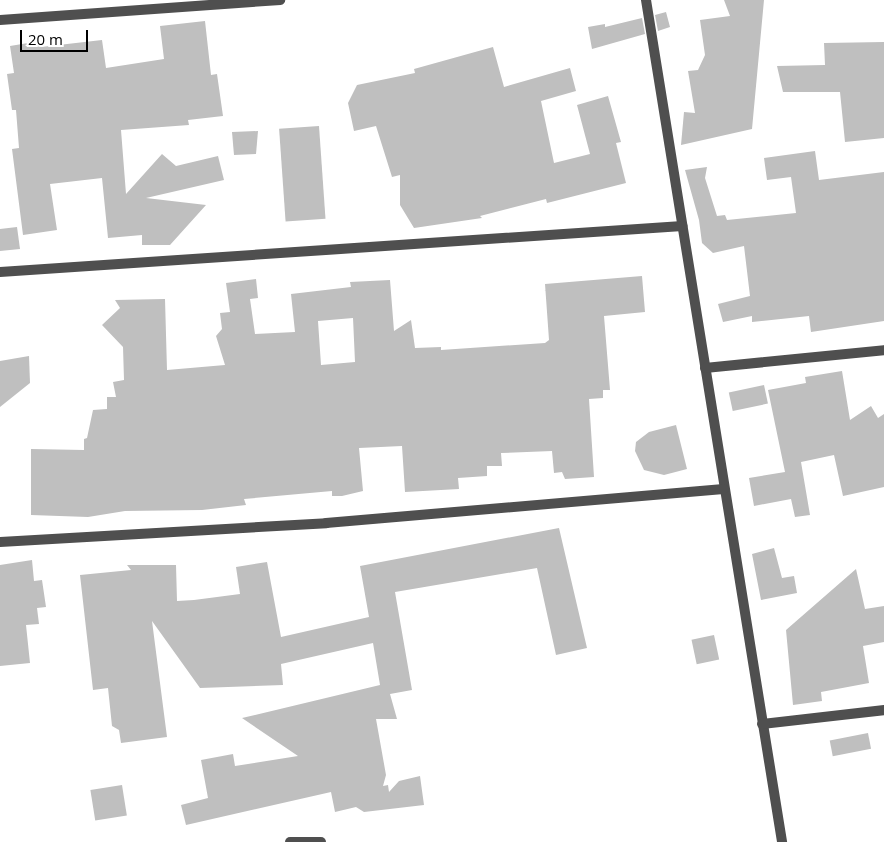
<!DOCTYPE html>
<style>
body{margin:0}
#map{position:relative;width:884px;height:842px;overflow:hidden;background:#fff;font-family:"Open Sans",sans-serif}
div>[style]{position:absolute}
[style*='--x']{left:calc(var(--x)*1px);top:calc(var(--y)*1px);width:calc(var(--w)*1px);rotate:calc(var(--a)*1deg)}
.building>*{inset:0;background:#bfbfbf;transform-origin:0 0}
.minor>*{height:10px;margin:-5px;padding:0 5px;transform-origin:5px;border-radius:5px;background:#4f4f4f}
span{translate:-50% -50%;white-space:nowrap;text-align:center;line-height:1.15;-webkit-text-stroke:4.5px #fff;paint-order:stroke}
.scale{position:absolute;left:20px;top:30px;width:68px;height:22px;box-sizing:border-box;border:2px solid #000;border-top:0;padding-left:6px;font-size:15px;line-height:18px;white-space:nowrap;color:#000;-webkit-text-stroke:4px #fff;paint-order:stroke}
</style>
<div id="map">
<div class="building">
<div style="clip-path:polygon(724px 0,764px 0,752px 129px,681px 145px,684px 112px,695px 113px,688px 71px,698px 70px,705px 55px,700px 20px,730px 16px)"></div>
<div style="clip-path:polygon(666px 12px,670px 27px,658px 31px,655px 15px)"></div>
<div style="clip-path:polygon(642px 18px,645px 34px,592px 49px,588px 27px,605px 24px,605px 27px)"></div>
<div style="clip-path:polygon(205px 21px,211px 75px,217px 74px,223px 116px,188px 120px,189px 125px,121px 130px,126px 194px,162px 154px,176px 166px,218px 156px,224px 180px,146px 198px,206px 205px,170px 245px,142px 245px,142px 235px,108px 238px,102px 178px,50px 184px,57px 230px,23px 235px,12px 149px,19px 148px,16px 110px,12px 110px,7px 74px,14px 73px,10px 46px,40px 41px,41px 47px,102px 40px,106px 68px,164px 59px,160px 26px)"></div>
<div style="clip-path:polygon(884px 42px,884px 138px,845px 142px,840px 92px,783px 92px,777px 66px,825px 65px,824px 43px)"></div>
<div style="clip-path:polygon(493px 47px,504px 87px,570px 68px,576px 91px,541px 101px,554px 163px,590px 154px,577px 105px,608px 96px,621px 142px,616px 143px,626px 183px,547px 203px,546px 199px,480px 216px,482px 218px,414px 228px,400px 205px,400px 175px,392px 177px,376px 126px,354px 131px,348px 103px,357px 85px,415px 73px,414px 69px)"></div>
<div style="left:319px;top:126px;width:93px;height:40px;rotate:86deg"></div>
<div style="clip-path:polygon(258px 131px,256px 154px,234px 155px,232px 132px)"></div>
<div style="clip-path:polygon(815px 151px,819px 180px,884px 172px,884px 321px,811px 332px,809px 316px,752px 322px,752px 316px,723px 322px,718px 304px,750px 296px,744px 246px,713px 253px,702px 243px,699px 220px,685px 170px,707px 167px,705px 178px,717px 216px,725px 215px,727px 220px,796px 213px,791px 177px,767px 180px,764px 158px)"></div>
<div style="clip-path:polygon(17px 227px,20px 249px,0 251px,0 229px)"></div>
<div style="clip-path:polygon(evenodd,642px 276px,645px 312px,604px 316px,610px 390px,603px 390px,603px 398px,589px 399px,594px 477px,565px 479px,562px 472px,554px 473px,552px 451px,501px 453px,502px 466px,487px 466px,487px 476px,458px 478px,459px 489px,405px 492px,402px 446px,359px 448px,363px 491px,342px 496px,332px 496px,332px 491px,244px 499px,246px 505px,202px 510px,125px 511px,88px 517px,31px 515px,31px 449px,84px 450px,84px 439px,87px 438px,93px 410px,107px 409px,107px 397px,116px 397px,113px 382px,124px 380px,123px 347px,102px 325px,120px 308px,115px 300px,165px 299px,167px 370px,225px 365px,216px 336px,222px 329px,220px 313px,230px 312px,226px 283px,256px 279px,258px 298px,250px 299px,255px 334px,295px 332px,291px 294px,351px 287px,350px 282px,390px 280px,394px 331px,411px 320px,415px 348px,441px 347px,441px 350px,545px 343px,549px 340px,545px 284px,642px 276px,353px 318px,355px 362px,321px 365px,318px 321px,353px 318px)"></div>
<div style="clip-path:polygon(29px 356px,30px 383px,0 407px,0 361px)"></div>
<div style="clip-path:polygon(842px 371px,850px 420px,871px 406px,878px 418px,884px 414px,884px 487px,843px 496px,834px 455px,801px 462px,810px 515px,795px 517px,791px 499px,754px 506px,749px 478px,785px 472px,768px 390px,806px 383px,805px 377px)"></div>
<div style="left:764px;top:385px;width:19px;height:36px;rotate:78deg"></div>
<div style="clip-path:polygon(676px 425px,687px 469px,664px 475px,644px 470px,635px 451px,636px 442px,649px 432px)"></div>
<div style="clip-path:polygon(559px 528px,587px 648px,556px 655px,537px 568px,395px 592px,412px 690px,390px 694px,397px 719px,376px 719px,386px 775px,383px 786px,388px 785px,389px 792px,399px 781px,420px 776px,424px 805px,364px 812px,356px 807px,335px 812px,331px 792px,186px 825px,181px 805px,208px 798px,201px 760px,233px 754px,235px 766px,298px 756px,242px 718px,380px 685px,373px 643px,281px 664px,283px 685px,200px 688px,152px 621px,167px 737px,121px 743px,119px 730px,112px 726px,108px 688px,93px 690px,80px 575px,131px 570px,127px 565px,176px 565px,177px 601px,194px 600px,240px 594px,236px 567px,267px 562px,281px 637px,369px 617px,360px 566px)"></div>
<div style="clip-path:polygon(774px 548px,782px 578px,794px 576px,797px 593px,761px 600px,752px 554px)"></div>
<div style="clip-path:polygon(32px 560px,34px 581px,42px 580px,46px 607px,37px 608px,39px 624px,26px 625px,30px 663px,0 666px,0 565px)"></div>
<div style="clip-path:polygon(856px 569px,865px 609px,884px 606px,884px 642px,863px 646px,869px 683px,821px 692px,822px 701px,793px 705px,786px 630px)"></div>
<div style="left:714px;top:635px;width:25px;height:23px;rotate:78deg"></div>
<div style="left:868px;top:733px;width:16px;height:39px;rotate:79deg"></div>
<div style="left:122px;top:785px;width:31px;height:32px;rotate:81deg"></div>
</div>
<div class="minor">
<div style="--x:646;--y:0;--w:853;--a:80.82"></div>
<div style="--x:0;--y:20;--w:281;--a:-4.1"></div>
<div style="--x:0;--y:272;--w:684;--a:-3.86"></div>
<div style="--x:705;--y:368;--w:180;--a:-5.7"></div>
<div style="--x:0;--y:542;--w:327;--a:-3.3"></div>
<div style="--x:326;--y:523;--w:399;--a:-4.9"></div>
<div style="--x:762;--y:724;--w:123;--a:-6.5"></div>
<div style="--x:290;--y:842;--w:31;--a:0"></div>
</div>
<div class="scale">20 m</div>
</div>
